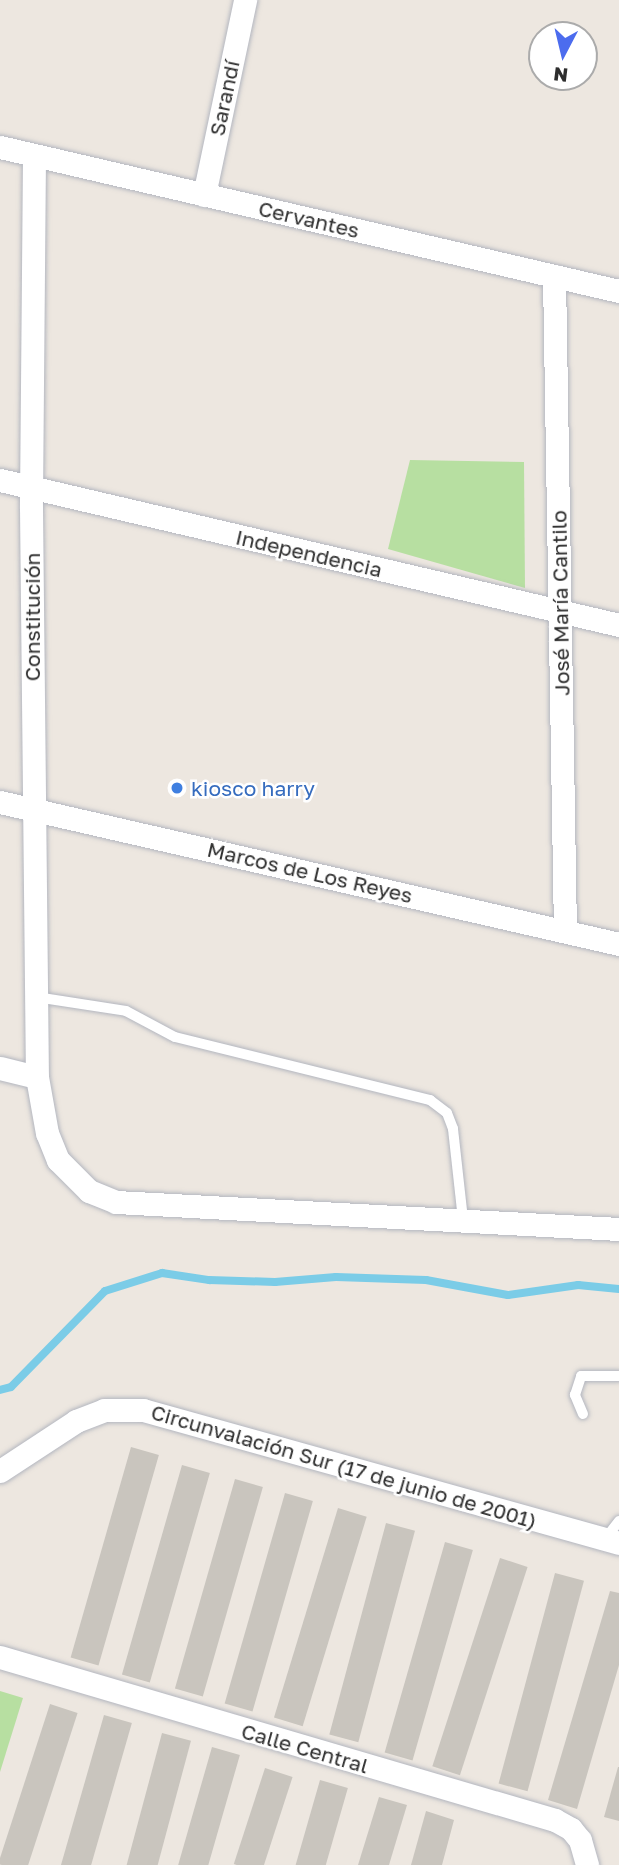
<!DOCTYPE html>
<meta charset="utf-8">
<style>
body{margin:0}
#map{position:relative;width:619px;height:1865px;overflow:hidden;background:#ede7e0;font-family:"Golos Text",sans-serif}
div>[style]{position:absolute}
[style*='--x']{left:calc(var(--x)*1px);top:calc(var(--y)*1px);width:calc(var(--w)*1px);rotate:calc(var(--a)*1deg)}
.green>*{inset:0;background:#b7dfa1}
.stream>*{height:8px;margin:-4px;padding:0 4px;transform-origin:4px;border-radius:4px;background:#7bcce7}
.building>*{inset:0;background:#c9c5be;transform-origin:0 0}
.roads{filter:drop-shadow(0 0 2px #b3b6bf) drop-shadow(0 0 2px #b3b6bf)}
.lane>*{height:10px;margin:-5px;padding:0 5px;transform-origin:5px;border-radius:5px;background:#fff}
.street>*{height:23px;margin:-11.5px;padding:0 11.5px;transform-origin:11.5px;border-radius:11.5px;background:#fff}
.dots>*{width:19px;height:19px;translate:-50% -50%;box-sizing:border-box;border:4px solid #fff;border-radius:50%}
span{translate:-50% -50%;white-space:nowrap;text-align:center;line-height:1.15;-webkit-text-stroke:5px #fff;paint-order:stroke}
.street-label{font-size:21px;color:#2d2d2d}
.shop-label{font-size:21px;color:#366cbe}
.left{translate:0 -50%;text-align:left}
.north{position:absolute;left:528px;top:21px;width:70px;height:70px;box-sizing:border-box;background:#fff;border:2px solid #ababab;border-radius:50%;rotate:187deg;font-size:19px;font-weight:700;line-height:28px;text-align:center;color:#2d2d2d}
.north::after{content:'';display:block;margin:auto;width:24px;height:32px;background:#4c6cee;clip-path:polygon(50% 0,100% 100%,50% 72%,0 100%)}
</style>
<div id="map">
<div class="green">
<div style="clip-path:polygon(410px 460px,524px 462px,525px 588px,388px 549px)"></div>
<div style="clip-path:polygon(0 1691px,23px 1698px,0 1772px)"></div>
</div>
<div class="stream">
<div style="--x:0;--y:1390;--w:11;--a:-15"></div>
<div style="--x:11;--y:1387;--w:134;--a:-45.6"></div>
<div style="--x:105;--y:1291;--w:60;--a:-17.5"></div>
<div style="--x:162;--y:1273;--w:48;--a:8.5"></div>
<div style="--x:209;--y:1280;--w:66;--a:1.7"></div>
<div style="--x:275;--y:1282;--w:61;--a:-4.7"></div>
<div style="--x:336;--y:1277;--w:90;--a:1.9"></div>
<div style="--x:426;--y:1280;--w:83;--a:10.4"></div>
<div style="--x:508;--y:1295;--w:71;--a:-8.1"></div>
<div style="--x:578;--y:1285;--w:41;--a:5.6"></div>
</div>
<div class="building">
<div style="left:131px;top:1447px;width:29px;height:219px;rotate:16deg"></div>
<div style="left:182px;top:1465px;width:29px;height:218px;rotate:16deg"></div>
<div style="left:235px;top:1479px;width:29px;height:218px;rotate:16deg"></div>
<div style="left:285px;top:1493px;width:29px;height:219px;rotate:16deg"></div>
<div style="left:338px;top:1508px;width:30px;height:219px;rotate:17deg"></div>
<div style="left:386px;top:1523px;width:30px;height:219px;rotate:15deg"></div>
<div style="left:445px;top:1542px;width:29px;height:219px;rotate:16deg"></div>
<div style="left:500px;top:1558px;width:29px;height:219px;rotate:18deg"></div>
<div style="left:555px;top:1573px;width:30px;height:218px;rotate:15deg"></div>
<div style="clip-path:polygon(610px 1591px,619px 1593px,619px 1665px,577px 1809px,548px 1800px)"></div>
<div style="left:50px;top:1704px;width:29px;height:168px;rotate:18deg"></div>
<div style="left:104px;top:1715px;width:29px;height:157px;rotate:16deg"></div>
<div style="left:162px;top:1733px;width:30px;height:138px;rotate:15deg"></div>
<div style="left:212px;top:1747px;width:29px;height:123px;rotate:16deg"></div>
<div style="clip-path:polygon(618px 1767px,619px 1767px,619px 1821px,604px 1817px)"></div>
<div style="left:265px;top:1768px;width:29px;height:101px;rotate:18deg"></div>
<div style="left:320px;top:1780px;width:29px;height:89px;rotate:16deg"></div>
<div style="clip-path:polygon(379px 1797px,407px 1805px,389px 1865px,358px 1865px)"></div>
<div style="clip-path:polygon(426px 1811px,454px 1820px,442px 1865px,411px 1865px)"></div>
</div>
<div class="roads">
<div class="lane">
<div style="--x:36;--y:997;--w:91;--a:8.8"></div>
<div style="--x:126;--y:1011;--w:55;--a:28"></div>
<div style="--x:175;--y:1037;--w:263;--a:13.9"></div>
<div style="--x:430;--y:1100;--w:21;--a:37"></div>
<div style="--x:447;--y:1113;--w:17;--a:69"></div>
<div style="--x:453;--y:1129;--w:92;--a:83.7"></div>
<div style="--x:583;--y:1414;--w:21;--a:-113"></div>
<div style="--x:575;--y:1395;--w:20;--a:-72"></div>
<div style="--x:581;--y:1376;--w:38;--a:0"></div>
<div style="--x:605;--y:1539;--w:23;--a:-52"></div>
</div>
<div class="street">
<div style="--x:0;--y:147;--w:636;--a:13.1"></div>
<div style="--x:34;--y:156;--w:352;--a:90.5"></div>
<div style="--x:31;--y:508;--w:569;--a:89.4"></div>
<div style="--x:37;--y:1077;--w:57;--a:79.9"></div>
<div style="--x:47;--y:1133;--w:29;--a:68"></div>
<div style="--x:58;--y:1160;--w:44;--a:45"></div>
<div style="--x:89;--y:1191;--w:29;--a:22"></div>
<div style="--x:116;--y:1202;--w:504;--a:3.07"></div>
<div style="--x:204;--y:195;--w:199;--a:-78.1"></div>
<div style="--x:554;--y:276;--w:655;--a:89.04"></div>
<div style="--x:0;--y:480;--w:636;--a:13.18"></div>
<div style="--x:0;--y:802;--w:635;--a:12.92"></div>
<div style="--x:0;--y:1068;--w:38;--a:14"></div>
<div style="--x:0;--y:1471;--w:91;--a:-33.3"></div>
<div style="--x:76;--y:1421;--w:30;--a:-21"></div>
<div style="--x:104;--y:1410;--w:39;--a:0"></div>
<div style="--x:143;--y:1410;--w:494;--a:15.6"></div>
<div style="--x:0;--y:1657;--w:578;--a:16.37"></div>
<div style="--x:555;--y:1820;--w:18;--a:29"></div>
<div style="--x:571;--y:1829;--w:14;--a:51"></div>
<div style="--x:580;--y:1840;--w:26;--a:74"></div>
</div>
</div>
<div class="dots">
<div style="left:177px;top:788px;background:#3f7fe0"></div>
</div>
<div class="street-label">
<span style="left:224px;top:98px;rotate:-78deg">Sarandí</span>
<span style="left:309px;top:219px;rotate:13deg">Cervantes</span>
<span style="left:309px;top:553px;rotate:13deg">Independencia</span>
<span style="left:560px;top:603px;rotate:-91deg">José María Cantilo</span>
<span style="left:32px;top:617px;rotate:-90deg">Constitución</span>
<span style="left:310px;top:872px;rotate:13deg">Marcos de Los Reyes</span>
<span style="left:344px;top:1466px;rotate:16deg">Circunvalación Sur (17 de junio de 2001)</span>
<span style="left:305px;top:1748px;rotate:16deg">Calle Central</span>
</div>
<div class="shop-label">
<span class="left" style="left:191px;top:788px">kiosco harry</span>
</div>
<div class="north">N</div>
</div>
